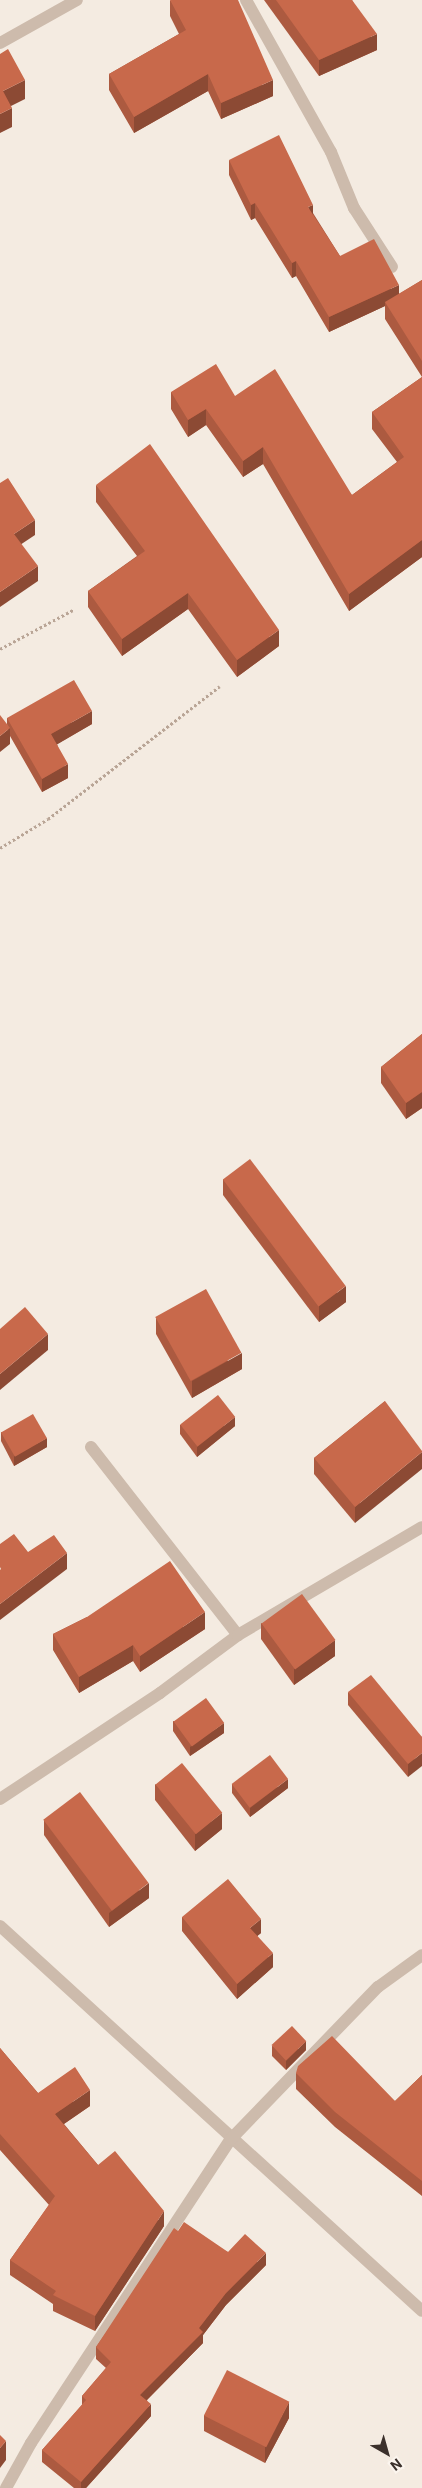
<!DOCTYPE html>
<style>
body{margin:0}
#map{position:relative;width:422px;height:2488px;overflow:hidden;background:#f4ebe1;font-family:Roboto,sans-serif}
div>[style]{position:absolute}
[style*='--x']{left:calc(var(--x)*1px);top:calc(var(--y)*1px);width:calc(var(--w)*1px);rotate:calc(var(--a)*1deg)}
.path>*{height:3px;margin-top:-1.5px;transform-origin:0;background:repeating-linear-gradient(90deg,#b9a596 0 2.5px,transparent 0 5px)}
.service>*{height:12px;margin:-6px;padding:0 6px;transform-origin:6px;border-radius:6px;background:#cdbbac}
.minor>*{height:12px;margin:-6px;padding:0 6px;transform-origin:6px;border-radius:6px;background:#cdbbac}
.wall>*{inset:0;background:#ac5a40}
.shaded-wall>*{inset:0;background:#8c4a34}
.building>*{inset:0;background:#c8694b;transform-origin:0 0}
span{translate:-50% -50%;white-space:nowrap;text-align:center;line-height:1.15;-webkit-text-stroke:4px #fbf5ee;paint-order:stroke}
.north{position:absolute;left:362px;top:2428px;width:50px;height:50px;-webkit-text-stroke:4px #fbf5ee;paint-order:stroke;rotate:142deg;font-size:14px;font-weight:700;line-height:20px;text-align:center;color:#3b302b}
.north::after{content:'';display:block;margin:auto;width:18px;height:22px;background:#3b302b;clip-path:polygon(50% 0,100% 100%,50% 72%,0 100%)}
</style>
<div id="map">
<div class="path">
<div style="--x:0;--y:649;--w:83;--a:-28.1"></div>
<div style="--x:0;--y:848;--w:56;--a:-31.1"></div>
<div style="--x:48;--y:819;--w:217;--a:-37.7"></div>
</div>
<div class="service">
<div style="--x:246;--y:0;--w:174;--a:60.8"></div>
<div style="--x:331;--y:152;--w:61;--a:67.7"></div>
<div style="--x:354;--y:208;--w:70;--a:57.2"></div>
<div style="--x:91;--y:1447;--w:239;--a:52"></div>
</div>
<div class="minor">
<div style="--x:0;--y:43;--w:88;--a:-29.2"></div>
<div style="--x:0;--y:1799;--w:192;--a:-33.5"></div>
<div style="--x:160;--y:1693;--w:97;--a:-36.6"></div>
<div style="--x:238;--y:1635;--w:213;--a:-30.4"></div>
<div style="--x:0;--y:1926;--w:571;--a:42.37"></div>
<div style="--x:6;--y:2488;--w:51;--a:-60.9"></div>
<div style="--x:31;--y:2443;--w:363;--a:-56.7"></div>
<div style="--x:230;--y:2140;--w:213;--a:-46"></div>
<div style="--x:378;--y:1987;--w:54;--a:-36"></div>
</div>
<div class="wall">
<div style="clip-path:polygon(170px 0,273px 96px,221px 119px,208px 91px,134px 133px,109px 90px,109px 74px,179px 34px,170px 16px)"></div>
<div style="clip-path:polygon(264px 0,352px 0,377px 50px,319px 76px)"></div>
<div style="clip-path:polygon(229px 160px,313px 213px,340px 256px,399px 294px,422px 280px,422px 557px,349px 611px,263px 464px,243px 477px,206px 425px,188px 437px,171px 409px,171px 392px,235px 396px,352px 495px,397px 462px,372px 429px,372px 412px,422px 377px,385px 319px,385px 306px,329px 332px,296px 276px,292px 278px,255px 218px,251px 220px,229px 175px)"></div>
<div style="clip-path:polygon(96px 485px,279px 646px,237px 677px,188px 609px,122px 656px,88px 607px,88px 591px,137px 556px,96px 502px)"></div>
<div style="clip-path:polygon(7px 718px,92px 724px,57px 744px,68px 778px,42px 792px,10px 736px,10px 744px,7px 724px)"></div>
<div style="clip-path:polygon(422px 1034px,422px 1108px,406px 1119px,381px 1083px,381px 1067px)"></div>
<div style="clip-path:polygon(223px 1179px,346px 1302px,319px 1322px,223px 1195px)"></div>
<div style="clip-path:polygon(156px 1318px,242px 1369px,192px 1398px,156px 1334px)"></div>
<div style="clip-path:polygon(385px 1401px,355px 1523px,314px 1474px,314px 1458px)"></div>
<div style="clip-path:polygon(180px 1425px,235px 1426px,197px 1457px,180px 1434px)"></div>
<div style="clip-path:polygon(1px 1432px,47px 1447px,14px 1466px,1px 1441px)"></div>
<div style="clip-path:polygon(87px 1617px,205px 1629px,140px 1672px,133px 1661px,79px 1693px,53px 1650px,53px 1634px)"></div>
<div style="clip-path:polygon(261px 1623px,335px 1656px,294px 1685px,261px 1639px)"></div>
<div style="clip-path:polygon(348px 1692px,422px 1737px,408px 1777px,348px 1705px)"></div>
<div style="clip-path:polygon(173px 1721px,224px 1733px,190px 1756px,173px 1731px)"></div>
<div style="clip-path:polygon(155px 1784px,222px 1829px,195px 1851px,155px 1800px)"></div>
<div style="clip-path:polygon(232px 1784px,288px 1788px,250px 1817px,232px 1793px)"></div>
<div style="clip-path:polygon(44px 1820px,149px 1898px,109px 1927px,44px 1835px)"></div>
<div style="clip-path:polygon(182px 1917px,261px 1933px,257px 1936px,273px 1967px,237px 1999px,182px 1931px)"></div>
<div style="clip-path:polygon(272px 2046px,306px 2050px,286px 2070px,272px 2056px)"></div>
<div style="clip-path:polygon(0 2048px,38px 2093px,90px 2106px,64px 2124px,98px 2165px,164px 2226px,95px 2331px,53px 2311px,53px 2304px,10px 2275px,10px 2260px,49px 2205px,0 2150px)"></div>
<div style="clip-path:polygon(296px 2073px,395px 2101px,422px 2075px,422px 2196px,335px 2127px,296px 2089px)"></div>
<div style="clip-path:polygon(178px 2231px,228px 2252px,266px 2265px,226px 2305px,203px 2335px,203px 2343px,147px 2400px,151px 2416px,86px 2488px,74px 2488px,42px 2462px,42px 2450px,82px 2405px,82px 2396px,106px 2368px,96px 2359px,96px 2347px)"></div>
<div style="clip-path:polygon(204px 2415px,289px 2418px,265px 2463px,204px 2431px)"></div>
</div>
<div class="shaded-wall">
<div style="clip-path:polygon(377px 34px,377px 50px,319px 76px,319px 60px)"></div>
<div style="clip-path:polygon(208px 74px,208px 91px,134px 133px,134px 117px)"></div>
<div style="clip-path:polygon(25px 80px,25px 99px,3px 110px,3px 91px)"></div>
<div style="clip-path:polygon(273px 80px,273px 96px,221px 119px,221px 103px)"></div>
<div style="clip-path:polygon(12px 108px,12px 127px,0 133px,0 114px)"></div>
<div style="clip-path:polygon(255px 203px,255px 218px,251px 220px,251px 205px)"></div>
<div style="clip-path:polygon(313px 205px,313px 220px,308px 207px)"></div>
<div style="clip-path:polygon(296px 261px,296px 276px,292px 278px,292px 263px)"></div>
<div style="clip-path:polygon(399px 285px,399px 300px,385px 302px,385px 306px,329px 332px,329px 317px)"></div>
<div style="clip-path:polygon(206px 409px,206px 425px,188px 437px,188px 420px)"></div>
<div style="clip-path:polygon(263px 447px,263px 464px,243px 477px,243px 461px)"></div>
<div style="clip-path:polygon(35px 520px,35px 535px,14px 549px,14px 534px)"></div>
<div style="clip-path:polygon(422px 540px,422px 557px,349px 611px,349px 594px)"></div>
<div style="clip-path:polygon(38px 566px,38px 581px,0 607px,0 592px)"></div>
<div style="clip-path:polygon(188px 593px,188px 609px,122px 656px,122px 639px)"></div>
<div style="clip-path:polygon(279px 630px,279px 646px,237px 677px,237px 660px)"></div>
<div style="clip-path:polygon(92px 711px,92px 724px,51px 748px,51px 734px)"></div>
<div style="clip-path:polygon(10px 728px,10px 744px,0 752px,0 736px)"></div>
<div style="clip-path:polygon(68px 764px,68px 778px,42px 792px,42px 779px)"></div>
<div style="clip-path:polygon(422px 1092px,422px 1108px,406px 1119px,406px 1103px)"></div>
<div style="clip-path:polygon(346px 1286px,346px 1302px,319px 1322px,319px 1306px)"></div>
<div style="clip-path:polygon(48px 1334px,48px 1350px,0 1390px,0 1374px)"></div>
<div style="clip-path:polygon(242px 1353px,242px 1369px,192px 1398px,192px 1381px)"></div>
<div style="clip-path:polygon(235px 1417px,235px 1426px,197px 1457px,197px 1447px)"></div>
<div style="clip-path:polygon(47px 1438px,47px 1447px,14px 1466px,14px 1456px)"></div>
<div style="clip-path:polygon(422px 1452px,422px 1469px,355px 1523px,355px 1507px)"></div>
<div style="clip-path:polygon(67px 1553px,67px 1569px,0 1620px,0 1604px)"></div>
<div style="clip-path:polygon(205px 1612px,205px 1629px,140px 1672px,140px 1656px)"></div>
<div style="clip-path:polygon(335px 1640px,335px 1656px,294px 1685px,294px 1669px)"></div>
<div style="clip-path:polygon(133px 1645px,133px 1661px,79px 1693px,79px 1677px)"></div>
<div style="clip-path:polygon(224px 1723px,224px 1733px,190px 1756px,190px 1747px)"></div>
<div style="clip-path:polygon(422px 1753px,422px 1766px,408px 1777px,408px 1764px)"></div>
<div style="clip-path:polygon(288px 1779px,288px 1788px,250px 1817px,250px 1808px)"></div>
<div style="clip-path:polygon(222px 1813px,222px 1829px,195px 1851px,195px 1834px)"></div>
<div style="clip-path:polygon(149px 1883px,149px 1898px,109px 1927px,109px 1913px)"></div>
<div style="clip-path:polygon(261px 1919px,261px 1933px,250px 1942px,250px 1928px)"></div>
<div style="clip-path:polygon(273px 1953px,273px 1967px,237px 1999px,237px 1984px)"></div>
<div style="clip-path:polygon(306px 2041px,306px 2050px,286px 2070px,286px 2061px)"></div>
<div style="clip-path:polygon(90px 2090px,90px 2106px,55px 2130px,55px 2114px)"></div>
<div style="clip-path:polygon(164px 2211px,164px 2226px,95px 2331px,95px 2316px)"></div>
<div style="clip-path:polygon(266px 2253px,266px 2265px,226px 2305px,203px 2335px,203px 2343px,140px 2407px,140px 2395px,199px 2328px,226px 2293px)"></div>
<div style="clip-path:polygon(289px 2402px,289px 2418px,265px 2463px,265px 2447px)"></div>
<div style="clip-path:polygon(151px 2404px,151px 2416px,86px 2488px,81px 2488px,81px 2482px)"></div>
<div style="clip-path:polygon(6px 2441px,6px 2460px,0 2468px,0 2448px)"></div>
</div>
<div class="building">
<div style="clip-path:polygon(170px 0,238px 0,273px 80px,221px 103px,208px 74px,134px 117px,109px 74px,186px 30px)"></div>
<div style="clip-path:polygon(276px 0,352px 0,377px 34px,319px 60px)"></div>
<div style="clip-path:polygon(8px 49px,25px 80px,3px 91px,12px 108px,0 114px,0 54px)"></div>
<div style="clip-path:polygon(279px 135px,313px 205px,308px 207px,340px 256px,374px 239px,399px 285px,329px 317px,296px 261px,292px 263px,255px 203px,251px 205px,229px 160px)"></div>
<div style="clip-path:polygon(422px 280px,422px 361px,385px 302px)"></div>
<div style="clip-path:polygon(216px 364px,235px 396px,275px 369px,352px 495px,404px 457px,372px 412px,422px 377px,422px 540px,349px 594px,263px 447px,243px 461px,206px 409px,188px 420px,171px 392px)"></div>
<div style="clip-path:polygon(150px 444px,279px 630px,237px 660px,188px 593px,122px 639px,88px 591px,145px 551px,96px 485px)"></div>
<div style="clip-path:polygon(8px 478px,35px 520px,14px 534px,38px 566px,0 592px,0 483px)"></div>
<div style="clip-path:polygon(74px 680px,92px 711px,51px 734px,68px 764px,42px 779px,7px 718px)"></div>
<div style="clip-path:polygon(0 715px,10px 728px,0 736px)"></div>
<div style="clip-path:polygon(422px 1034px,422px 1092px,406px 1103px,381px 1067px)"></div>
<div style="left:250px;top:1159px;width:159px;height:34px;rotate:53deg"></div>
<div style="left:206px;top:1289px;width:73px;height:58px;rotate:61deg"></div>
<div style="clip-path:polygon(25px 1307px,48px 1334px,0 1374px,0 1329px)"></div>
<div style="left:218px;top:1395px;width:28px;height:48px;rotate:52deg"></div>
<div style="clip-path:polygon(385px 1401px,422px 1451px,422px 1452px,355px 1507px,314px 1458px)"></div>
<div style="left:33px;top:1414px;width:28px;height:37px;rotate:60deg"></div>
<div style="clip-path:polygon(14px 1534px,28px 1552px,54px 1535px,67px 1553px,0 1604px,0 1570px,1px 1569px,0 1567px,0 1544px)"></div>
<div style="clip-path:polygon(170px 1561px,205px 1612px,140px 1656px,133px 1645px,79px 1677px,53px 1634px,87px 1617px)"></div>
<div style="left:302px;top:1594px;width:57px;height:50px;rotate:54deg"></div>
<div style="clip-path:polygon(371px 1675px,422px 1737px,422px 1753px,408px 1764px,348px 1692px)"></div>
<div style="left:206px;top:1698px;width:31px;height:40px;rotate:54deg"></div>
<div style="left:270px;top:1755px;width:30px;height:48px;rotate:53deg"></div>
<div style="left:182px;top:1763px;width:64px;height:34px;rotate:51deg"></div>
<div style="left:80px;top:1792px;width:114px;height:46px;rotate:53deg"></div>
<div style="clip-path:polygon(228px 1879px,261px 1919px,250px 1928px,273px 1953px,237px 1984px,182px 1917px)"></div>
<div style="left:292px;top:2026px;width:21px;height:28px;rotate:47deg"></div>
<div style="clip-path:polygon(332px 2036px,395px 2101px,422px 2075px,422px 2181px,335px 2112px,296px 2073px,298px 2066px)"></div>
<div style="clip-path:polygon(0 2048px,38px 2093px,75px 2067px,90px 2090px,55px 2114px,98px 2165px,115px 2151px,164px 2211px,95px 2316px,53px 2295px,56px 2291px,10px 2260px,55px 2196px,0 2134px)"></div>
<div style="clip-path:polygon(184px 2222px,228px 2252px,245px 2234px,266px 2253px,226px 2293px,199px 2328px,203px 2332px,140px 2395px,151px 2404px,81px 2482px,42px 2450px,86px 2400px,82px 2396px,111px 2362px,96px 2347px,174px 2228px,178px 2231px)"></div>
<div style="left:227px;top:2370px;width:70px;height:51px;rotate:27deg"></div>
<div style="clip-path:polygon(0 2435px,6px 2441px,0 2448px)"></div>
</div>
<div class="north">N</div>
</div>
